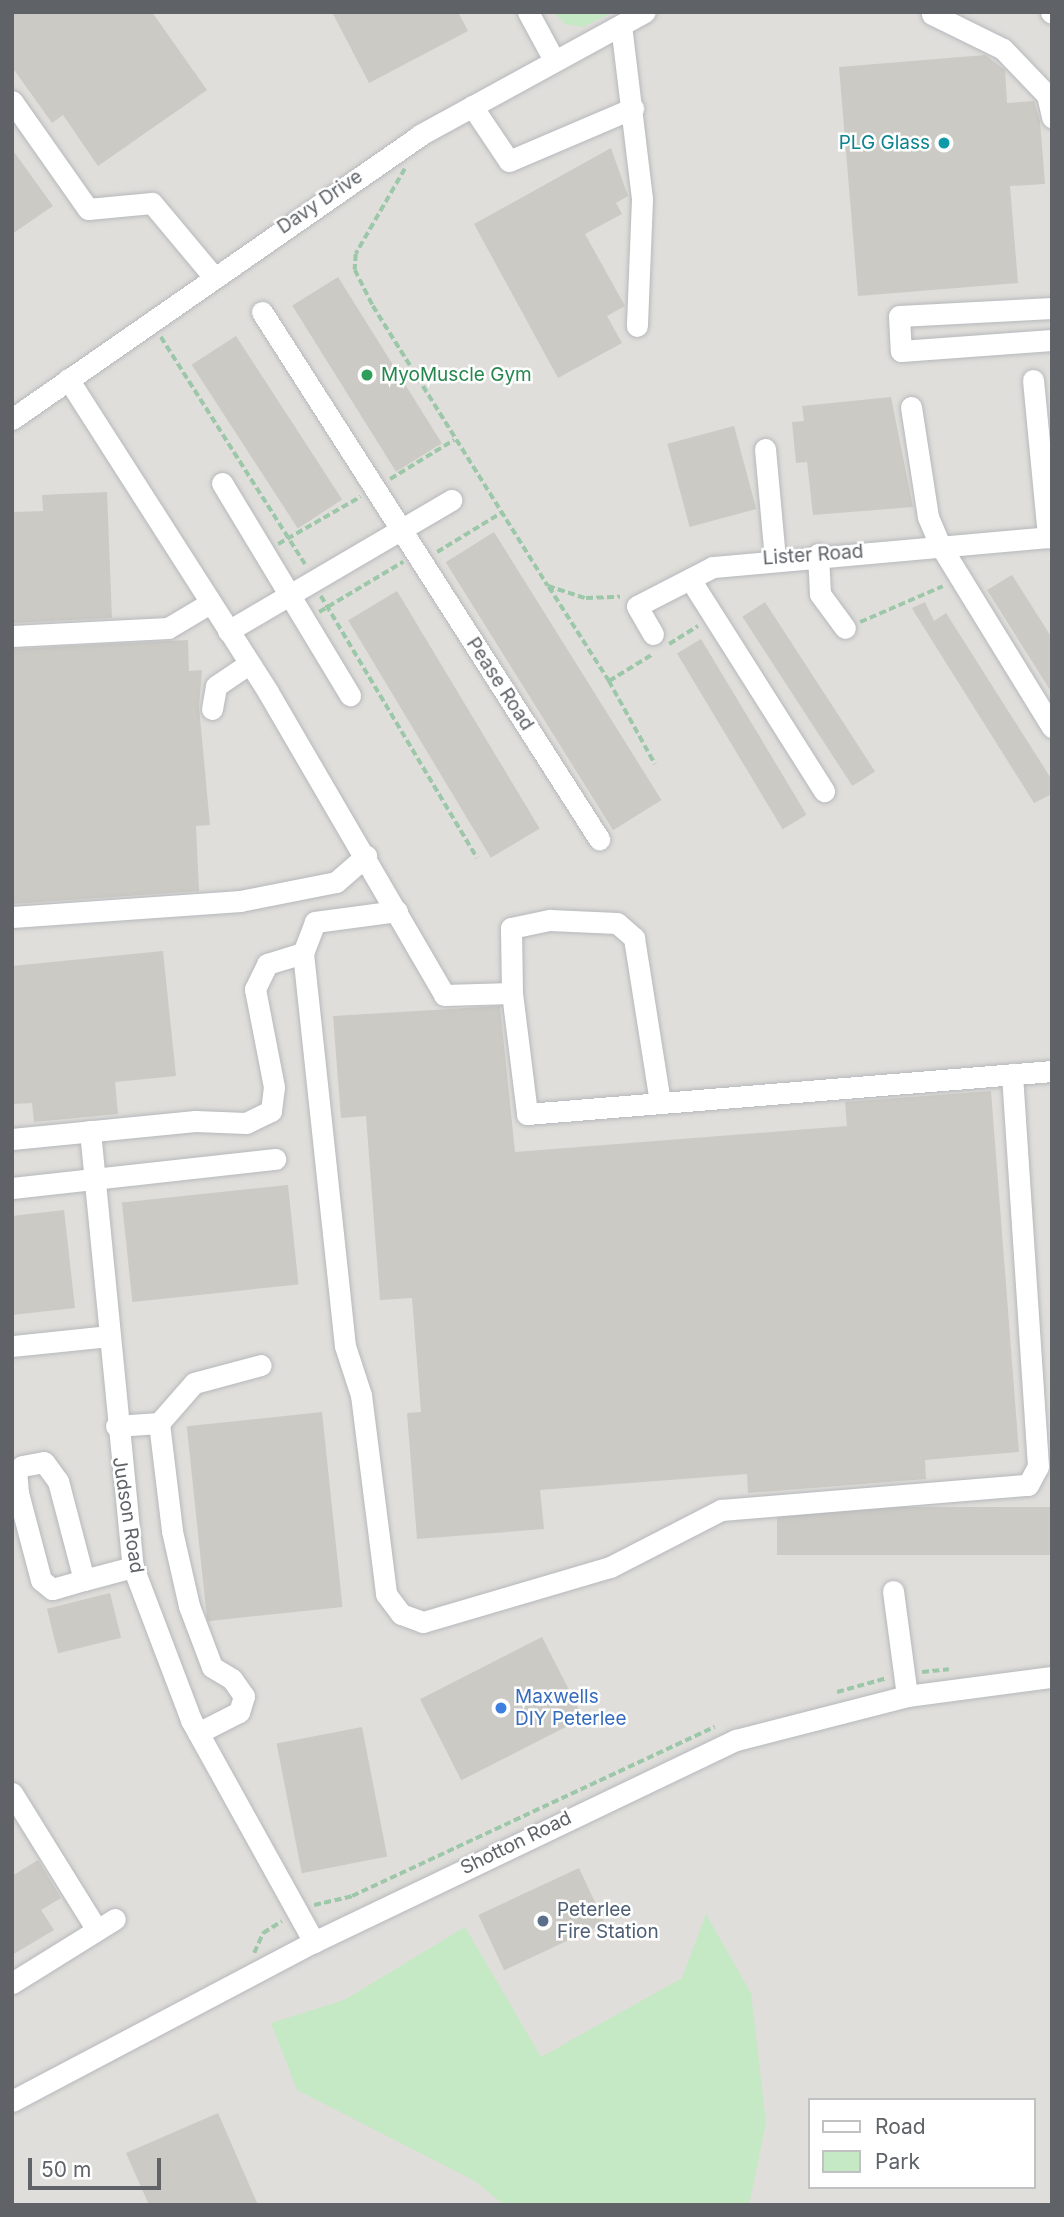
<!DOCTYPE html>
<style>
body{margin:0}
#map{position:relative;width:1064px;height:2217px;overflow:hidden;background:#f1efe8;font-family:Inter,sans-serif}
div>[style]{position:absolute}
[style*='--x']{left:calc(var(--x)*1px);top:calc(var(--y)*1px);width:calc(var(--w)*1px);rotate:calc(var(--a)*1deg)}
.industrial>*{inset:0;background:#e0deda}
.green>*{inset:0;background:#c5e8c5}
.building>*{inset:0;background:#cccac5;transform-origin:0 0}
.path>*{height:3.5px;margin-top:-1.75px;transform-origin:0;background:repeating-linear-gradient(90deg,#9cc7a9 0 7px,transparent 0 10.5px)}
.roads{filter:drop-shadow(0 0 2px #b5b8bc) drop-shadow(0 0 2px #b5b8bc)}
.minor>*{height:21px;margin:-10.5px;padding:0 10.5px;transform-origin:10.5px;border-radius:10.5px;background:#fff}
.dots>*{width:19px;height:19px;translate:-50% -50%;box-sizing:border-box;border:4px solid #fff;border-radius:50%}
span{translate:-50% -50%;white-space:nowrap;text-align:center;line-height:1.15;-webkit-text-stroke:5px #fff;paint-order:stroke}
.culture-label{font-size:19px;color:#0d838f}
.right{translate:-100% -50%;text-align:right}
.street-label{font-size:19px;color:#5f6368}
.leisure-label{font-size:19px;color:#27864d}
.left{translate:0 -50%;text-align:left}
.shop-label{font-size:19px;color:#366cbe}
.service-label{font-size:19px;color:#4e5e75}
.frame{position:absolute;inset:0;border:14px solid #5f6368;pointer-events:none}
.legend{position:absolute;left:808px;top:2098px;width:228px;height:91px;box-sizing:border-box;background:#fff;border:2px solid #bfc1c3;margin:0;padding:9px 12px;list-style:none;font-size:21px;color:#5f6368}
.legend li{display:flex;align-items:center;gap:14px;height:35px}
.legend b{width:35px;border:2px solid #bfc1c3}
.scale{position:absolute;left:28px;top:2158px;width:133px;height:32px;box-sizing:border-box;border:4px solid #5f6368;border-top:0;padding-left:9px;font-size:21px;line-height:24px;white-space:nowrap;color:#5f6368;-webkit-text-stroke:5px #fff;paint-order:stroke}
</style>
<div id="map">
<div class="industrial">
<div style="clip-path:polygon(evenodd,12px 12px,1052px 12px,1052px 2205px,12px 2205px,12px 12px,810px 2100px,1034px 2100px,1034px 2187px,810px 2187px,810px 2100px)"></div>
</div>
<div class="green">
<div style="clip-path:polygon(553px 12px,613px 12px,583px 27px,565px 24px)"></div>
<div style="clip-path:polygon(706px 1914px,751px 1993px,766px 2123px,749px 2205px,504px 2205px,475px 2181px,297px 2090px,271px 2023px,344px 2000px,465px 1927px,541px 2057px,682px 1978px)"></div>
</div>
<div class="building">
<div style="clip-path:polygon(12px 12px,152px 12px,207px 90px,98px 166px,63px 115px,52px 123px,12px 67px)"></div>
<div style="clip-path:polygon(332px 12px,458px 12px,468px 31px,369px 83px)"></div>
<div style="clip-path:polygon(985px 55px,1005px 70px,1007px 103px,1034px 101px,1040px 121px,1045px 184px,1010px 186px,1018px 283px,858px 296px,839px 67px)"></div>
<div style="clip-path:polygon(611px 148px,628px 196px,616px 203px,622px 214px,585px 234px,625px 306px,607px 316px,622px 343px,558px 378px,474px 224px)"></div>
<div style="clip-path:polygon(12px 149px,53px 206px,12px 234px)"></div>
<div style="left:338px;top:277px;width:196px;height:54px;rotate:58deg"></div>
<div style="left:236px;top:336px;width:195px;height:53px;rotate:57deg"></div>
<div style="clip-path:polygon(891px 397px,913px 507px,813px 515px,807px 462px,796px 463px,792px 422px,804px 421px,802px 406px)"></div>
<div style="left:734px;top:426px;width:86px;height:69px;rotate:75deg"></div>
<div style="clip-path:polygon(107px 492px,112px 618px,12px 623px,12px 512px,43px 511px,42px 495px)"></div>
<div style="left:494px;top:532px;width:316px;height:57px;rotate:58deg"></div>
<div style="clip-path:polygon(1012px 575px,1052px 638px,1052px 693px,987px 590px)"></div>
<div style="left:397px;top:591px;width:277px;height:57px;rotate:59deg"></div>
<div style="left:765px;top:602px;width:202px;height:27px;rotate:57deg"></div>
<div style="clip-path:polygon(925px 602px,934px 621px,946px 613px,1052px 780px,1052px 794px,1034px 803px,916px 615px,912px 608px)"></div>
<div style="left:701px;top:639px;width:205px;height:28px;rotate:59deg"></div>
<div style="clip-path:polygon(188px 640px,189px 671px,202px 670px,199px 707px,210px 825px,196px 826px,199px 891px,12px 904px,12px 649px)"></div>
<div style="clip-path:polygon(163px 951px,176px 1076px,115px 1082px,118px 1114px,34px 1122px,32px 1103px,12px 1104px,12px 966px)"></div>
<div style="clip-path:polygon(500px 1006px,515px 1152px,847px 1126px,845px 1102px,991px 1091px,1019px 1452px,925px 1460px,926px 1479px,748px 1493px,747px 1474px,540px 1490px,544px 1529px,417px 1539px,407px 1413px,421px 1412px,412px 1298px,380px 1300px,366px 1116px,341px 1118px,333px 1016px)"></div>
<div style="left:288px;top:1185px;width:100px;height:167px;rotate:84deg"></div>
<div style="clip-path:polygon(64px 1210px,75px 1308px,12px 1315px,12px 1216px)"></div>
<div style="left:322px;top:1412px;width:196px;height:136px;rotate:84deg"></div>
<div style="left:1052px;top:1507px;width:48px;height:275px;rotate:90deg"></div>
<div style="left:110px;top:1593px;width:46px;height:65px;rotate:76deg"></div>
<div style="left:542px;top:1637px;width:91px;height:137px;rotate:63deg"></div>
<div style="left:362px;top:1727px;width:132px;height:87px;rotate:79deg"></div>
<div style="clip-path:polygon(38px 1860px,61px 1898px,41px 1910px,54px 1930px,12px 1955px,12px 1876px)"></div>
<div style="left:579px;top:1868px;width:61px;height:111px;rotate:65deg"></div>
<div style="clip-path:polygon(218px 2113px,258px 2205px,149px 2205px,126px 2153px)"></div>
</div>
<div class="path">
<div style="--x:405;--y:169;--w:98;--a:120"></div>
<div style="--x:356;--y:254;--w:16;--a:94"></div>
<div style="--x:355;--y:270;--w:40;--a:63.4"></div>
<div style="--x:373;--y:306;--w:330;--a:58"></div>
<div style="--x:548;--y:586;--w:40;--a:18"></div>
<div style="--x:586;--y:598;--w:34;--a:-2"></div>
<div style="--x:161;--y:337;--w:269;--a:57.6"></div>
<div style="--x:390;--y:479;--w:75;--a:-31.4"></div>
<div style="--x:278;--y:544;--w:95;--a:-29.8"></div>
<div style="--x:437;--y:552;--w:75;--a:-31.4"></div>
<div style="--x:549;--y:587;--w:112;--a:57.4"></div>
<div style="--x:609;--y:681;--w:52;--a:-31.5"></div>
<div style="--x:321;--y:596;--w:305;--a:59.2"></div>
<div style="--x:319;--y:612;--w:98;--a:-30.8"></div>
<div style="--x:860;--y:622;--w:90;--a:-23.4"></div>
<div style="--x:669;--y:644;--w:34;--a:-32"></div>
<div style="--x:609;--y:681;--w:95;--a:61"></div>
<div style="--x:922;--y:1672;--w:27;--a:-6"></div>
<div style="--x:837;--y:1692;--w:52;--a:-15.6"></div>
<div style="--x:314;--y:1905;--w:39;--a:-13"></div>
<div style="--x:352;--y:1896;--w:400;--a:-25"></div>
<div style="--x:254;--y:1953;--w:22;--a:-66"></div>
<div style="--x:263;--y:1933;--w:22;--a:-32"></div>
</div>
<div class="roads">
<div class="minor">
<div style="--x:528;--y:12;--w:55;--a:61.6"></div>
<div style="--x:1051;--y:12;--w:1;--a:45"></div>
<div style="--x:932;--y:14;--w:79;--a:26.2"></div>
<div style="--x:1003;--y:49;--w:64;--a:46.3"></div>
<div style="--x:1047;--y:95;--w:23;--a:77"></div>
<div style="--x:621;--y:25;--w:175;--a:83.1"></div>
<div style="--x:642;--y:199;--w:127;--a:92.3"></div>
<div style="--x:12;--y:101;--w:132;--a:54.9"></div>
<div style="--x:88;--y:209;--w:64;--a:-5.4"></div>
<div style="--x:152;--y:203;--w:95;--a:50.1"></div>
<div style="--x:472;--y:106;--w:66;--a:56.1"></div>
<div style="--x:509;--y:161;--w:135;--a:-23.1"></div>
<div style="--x:1052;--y:308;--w:153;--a:177"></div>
<div style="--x:899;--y:316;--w:35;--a:87"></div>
<div style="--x:901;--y:351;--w:151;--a:-4.2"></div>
<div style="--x:262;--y:312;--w:626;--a:57.4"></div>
<div style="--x:68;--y:379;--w:371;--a:57.4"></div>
<div style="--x:268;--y:692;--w:350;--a:59.8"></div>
<div style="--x:444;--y:995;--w:68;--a:-1.7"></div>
<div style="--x:512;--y:993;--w:122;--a:82.9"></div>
<div style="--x:527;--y:1114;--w:527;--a:-4.68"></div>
<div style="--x:1033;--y:380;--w:158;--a:84.5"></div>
<div style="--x:911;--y:407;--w:111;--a:81.2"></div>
<div style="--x:928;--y:517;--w:30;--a:67"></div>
<div style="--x:940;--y:545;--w:214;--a:58.4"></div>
<div style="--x:12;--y:419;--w:497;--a:-34.8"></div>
<div style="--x:420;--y:135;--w:256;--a:-28.7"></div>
<div style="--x:765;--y:449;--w:109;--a:84.8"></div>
<div style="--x:222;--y:483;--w:248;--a:58.9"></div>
<div style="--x:818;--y:554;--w:40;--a:87.1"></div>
<div style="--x:820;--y:594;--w:42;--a:53.7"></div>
<div style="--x:690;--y:579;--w:251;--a:57.7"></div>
<div style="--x:228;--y:631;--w:259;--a:-30.4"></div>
<div style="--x:653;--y:634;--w:32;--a:-120"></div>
<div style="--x:637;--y:606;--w:85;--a:-27.2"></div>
<div style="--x:713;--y:567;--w:340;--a:-5.1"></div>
<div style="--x:12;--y:636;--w:156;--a:-2.9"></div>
<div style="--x:168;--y:628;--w:49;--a:-30.8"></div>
<div style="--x:212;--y:709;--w:23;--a:-80"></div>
<div style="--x:216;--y:686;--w:40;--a:-34"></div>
<div style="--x:397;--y:911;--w:83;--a:172.4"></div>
<div style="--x:315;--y:922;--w:33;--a:111"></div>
<div style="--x:303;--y:953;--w:395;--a:83.9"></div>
<div style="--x:345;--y:1346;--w:52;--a:71.9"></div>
<div style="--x:361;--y:1395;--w:201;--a:82.8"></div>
<div style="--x:386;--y:1594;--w:25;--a:53"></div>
<div style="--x:401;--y:1614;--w:23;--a:20"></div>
<div style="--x:423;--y:1622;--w:195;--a:-16.4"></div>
<div style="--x:610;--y:1567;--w:125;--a:-27.2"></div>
<div style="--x:721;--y:1510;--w:308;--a:-4.7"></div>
<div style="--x:1028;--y:1485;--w:21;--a:-62"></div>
<div style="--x:1038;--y:1466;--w:393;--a:-93.8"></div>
<div style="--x:12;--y:917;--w:229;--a:-4"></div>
<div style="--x:240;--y:901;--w:98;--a:-11.2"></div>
<div style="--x:336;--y:882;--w:40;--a:-41"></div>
<div style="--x:512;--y:993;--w:65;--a:-90.9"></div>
<div style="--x:511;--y:928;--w:40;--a:-12"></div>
<div style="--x:550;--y:920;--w:67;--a:2.6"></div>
<div style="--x:617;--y:923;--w:23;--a:41"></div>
<div style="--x:634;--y:938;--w:167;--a:81"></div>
<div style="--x:90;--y:1131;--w:438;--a:84.4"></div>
<div style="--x:133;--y:1567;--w:164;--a:69.2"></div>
<div style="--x:191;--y:1720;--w:254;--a:61"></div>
<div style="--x:12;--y:1139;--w:184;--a:-5.6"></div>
<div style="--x:195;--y:1121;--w:51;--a:2.2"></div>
<div style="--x:246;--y:1123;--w:28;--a:-26"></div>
<div style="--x:271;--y:1111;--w:24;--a:-83"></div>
<div style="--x:274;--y:1087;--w:100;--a:-101"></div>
<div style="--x:255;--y:989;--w:28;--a:-64"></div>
<div style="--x:267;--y:964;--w:38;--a:-17"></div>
<div style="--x:12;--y:1188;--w:265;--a:-6.3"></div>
<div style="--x:12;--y:1346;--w:97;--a:-5.9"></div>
<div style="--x:159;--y:1423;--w:53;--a:-48.8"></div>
<div style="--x:194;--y:1383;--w:69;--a:-15"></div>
<div style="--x:116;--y:1426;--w:43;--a:-4"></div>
<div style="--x:159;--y:1423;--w:109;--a:83.1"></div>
<div style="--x:172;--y:1531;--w:77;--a:77.2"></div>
<div style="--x:189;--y:1606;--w:65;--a:69.3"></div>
<div style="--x:212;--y:1667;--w:23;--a:31"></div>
<div style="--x:232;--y:1679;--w:21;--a:55"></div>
<div style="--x:244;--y:1696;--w:17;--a:107"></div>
<div style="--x:239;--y:1712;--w:46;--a:152.9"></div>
<div style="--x:84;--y:1580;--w:33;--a:164"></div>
<div style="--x:52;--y:1589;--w:14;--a:-141"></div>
<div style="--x:41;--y:1580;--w:90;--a:-104.8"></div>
<div style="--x:18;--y:1493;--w:21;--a:-95"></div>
<div style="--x:16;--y:1472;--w:8;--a:-45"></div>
<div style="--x:22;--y:1466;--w:22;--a:-10"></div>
<div style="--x:44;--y:1462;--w:24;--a:54"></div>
<div style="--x:58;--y:1481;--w:102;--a:75.3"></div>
<div style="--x:84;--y:1580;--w:51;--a:-14.9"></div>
<div style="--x:893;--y:1591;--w:106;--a:82.4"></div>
<div style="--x:12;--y:1793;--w:161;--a:58.2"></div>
<div style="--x:12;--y:1983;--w:121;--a:-31.9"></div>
<div style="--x:12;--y:2101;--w:341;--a:-27.8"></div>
<div style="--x:314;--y:1942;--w:468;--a:-25.6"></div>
<div style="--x:736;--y:1740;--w:177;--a:-14.4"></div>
<div style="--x:907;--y:1696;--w:146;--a:-7.5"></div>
</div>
</div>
<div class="dots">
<div style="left:944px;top:143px;background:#0f9aa8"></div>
<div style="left:367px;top:375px;background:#2e9e5b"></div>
<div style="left:501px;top:1708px;background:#3f7fe0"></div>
<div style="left:543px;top:1921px;background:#5c6f8a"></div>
</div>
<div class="culture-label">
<span class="right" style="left:930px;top:143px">PLG Glass</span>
</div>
<div class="street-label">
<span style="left:320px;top:202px;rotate:-34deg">Davy Drive</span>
<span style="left:813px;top:555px;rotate:-4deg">Lister Road</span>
<span style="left:500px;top:684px;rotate:57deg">Pease Road</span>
<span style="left:128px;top:1515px;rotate:81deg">Judson Road</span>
<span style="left:516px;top:1843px;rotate:-26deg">Shotton Road</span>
</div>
<div class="leisure-label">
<span class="left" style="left:381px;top:375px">MyoMuscle Gym</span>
</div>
<div class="shop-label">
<span class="left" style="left:515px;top:1708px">Maxwells<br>DIY Peterlee</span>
</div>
<div class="service-label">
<span class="left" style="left:557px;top:1921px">Peterlee<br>Fire Station</span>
</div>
<div class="frame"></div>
<ul class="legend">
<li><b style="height:9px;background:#fff"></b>Road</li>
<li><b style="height:19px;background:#c5e8c5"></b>Park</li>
</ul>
<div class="scale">50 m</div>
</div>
